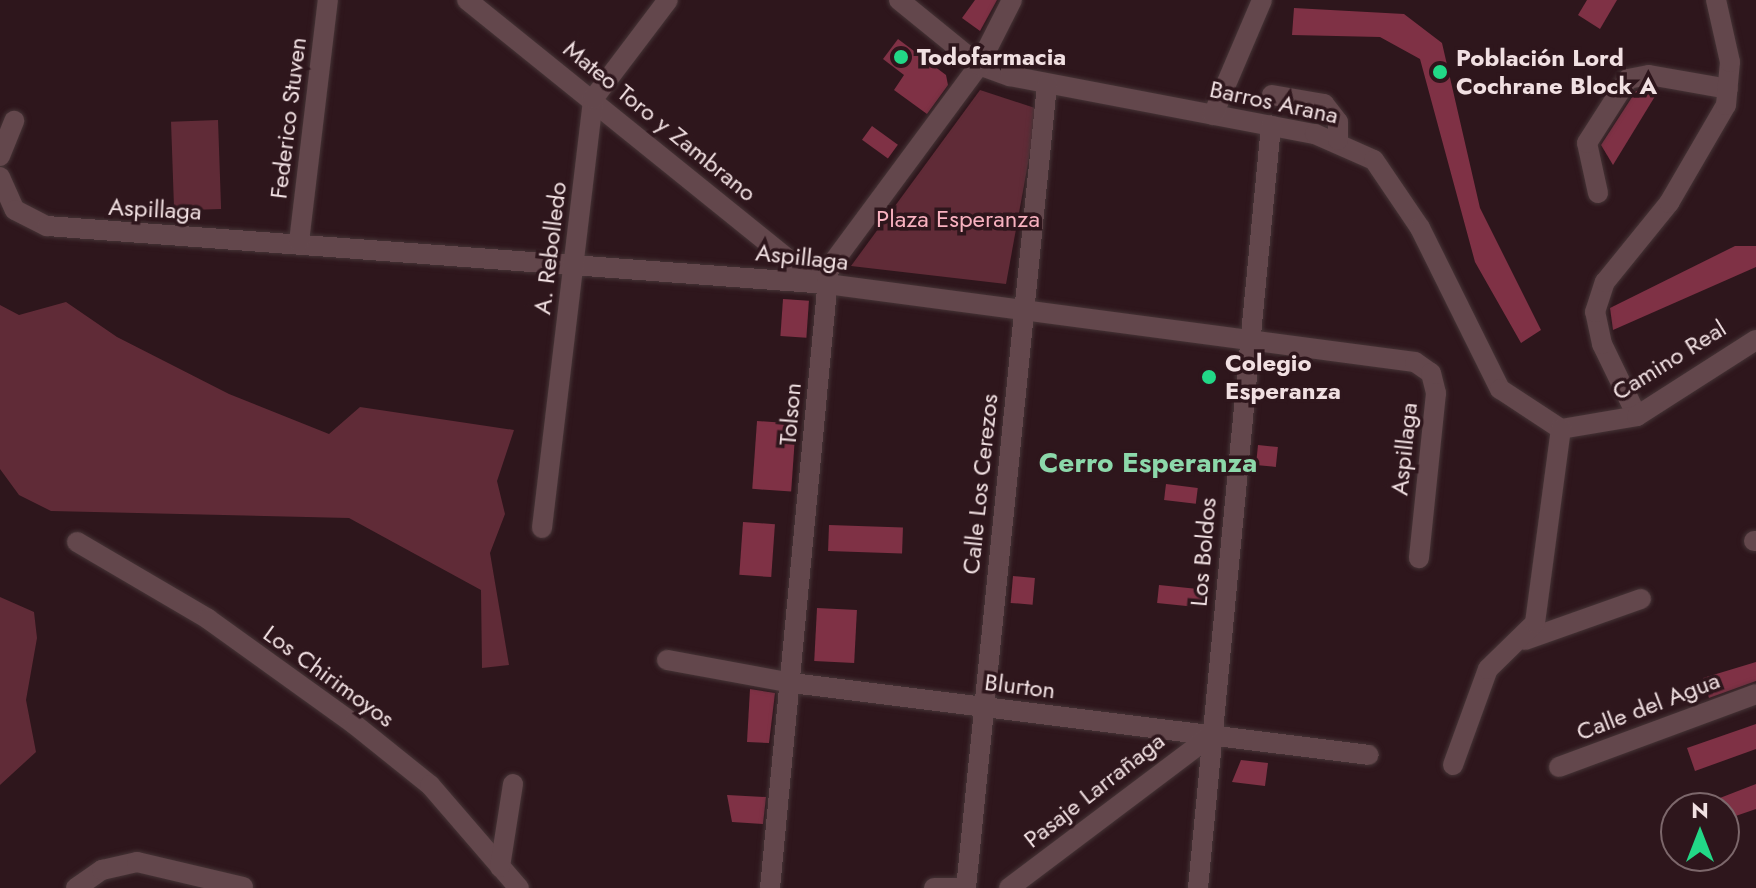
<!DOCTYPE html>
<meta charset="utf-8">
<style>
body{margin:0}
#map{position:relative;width:1756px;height:888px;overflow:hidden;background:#2e161c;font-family:Jost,sans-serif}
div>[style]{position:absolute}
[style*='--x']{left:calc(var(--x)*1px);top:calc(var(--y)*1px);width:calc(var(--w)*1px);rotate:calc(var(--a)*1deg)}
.green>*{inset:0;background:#602b37;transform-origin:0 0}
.building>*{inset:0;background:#7f3145;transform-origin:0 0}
.roads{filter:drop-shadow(0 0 2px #453436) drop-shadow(0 0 2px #453436)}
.minor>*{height:20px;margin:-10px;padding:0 10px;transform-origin:10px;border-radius:10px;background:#63474c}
.dots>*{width:22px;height:22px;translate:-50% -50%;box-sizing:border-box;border:4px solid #2e161c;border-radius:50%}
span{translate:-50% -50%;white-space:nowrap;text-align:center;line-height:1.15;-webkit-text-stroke:7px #2e161c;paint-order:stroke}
.poi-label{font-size:24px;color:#f1e0e2;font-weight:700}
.left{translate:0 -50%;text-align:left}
.street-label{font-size:24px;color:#f1e0e2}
.park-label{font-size:24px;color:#f8b1bf}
.quarter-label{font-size:28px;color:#8cd8aa;font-weight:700}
.north{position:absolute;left:1660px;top:792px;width:80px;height:80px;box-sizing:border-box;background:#2e161c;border:2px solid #7c676b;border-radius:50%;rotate:0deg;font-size:22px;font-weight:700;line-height:32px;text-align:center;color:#f1e0e2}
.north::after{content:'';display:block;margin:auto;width:28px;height:36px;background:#22d887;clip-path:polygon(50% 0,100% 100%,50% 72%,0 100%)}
</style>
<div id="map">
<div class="green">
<div style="clip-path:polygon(980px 90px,1038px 109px,1006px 284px,851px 266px)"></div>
<div style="left:218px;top:120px;width:89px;height:47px;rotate:88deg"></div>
<div style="clip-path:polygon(66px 302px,117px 337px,229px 394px,329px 434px,360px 407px,514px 430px,497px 481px,505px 514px,490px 553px,509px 665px,482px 668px,481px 590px,349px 518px,51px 511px,19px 495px,0 469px,0 305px,19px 315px)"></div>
<div style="clip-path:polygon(0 597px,34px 612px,37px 638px,26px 700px,36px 752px,0 785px)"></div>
</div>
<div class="building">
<div style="clip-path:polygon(975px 0,997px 0,980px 31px,962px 18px)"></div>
<div style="clip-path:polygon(1587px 0,1617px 0,1600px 29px,1578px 15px)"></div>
<div style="clip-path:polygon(1294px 8px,1404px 14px,1442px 43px,1480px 208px,1541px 330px,1521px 343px,1475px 262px,1420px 59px,1380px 37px,1292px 35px)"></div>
<div style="clip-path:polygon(898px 39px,946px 75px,948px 85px,927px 114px,894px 90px,904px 75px,883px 59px)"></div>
<div style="clip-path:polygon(1649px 88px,1657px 93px,1613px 165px,1601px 145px,1636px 91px)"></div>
<div style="left:872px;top:126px;width:32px;height:17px;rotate:36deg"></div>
<div style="clip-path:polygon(1735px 246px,1756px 246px,1756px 267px,1613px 330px,1610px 308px)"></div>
<div style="left:783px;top:299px;width:26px;height:37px;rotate:4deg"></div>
<div style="left:757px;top:421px;width:39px;height:68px;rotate:4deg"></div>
<div style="left:1258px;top:445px;width:20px;height:20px;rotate:6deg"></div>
<div style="left:1166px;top:484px;width:32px;height:16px;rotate:7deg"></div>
<div style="left:743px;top:522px;width:32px;height:53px;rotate:4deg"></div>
<div style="left:829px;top:525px;width:74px;height:26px;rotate:2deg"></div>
<div style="left:1013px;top:576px;width:22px;height:27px;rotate:5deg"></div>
<div style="left:1159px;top:585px;width:49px;height:18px;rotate:6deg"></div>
<div style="left:817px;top:608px;width:40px;height:53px;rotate:3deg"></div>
<div style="clip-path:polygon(1756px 662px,1756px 681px,1709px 698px,1703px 678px)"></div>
<div style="clip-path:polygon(750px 689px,775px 693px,769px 743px,747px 742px)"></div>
<div style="clip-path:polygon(1756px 724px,1756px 749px,1695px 771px,1687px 748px)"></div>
<div style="clip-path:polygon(1241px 760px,1268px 763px,1265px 786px,1232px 782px)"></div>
<div style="clip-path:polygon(1756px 784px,1756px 809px,1724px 820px,1724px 808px,1694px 808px)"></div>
<div style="clip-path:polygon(727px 795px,766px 797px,763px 824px,732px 822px)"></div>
</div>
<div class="roads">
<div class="minor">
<div style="--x:467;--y:0;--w:451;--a:38.9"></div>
<div style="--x:899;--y:0;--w:103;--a:39.1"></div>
<div style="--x:979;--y:65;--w:33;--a:20"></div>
<div style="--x:1010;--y:76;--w:310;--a:10.8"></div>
<div style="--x:1315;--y:134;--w:64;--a:23.8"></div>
<div style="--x:1374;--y:160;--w:82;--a:55.9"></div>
<div style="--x:1420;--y:228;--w:180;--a:63.6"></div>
<div style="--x:1500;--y:389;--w:73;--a:33.3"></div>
<div style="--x:1272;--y:95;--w:53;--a:9.8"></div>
<div style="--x:1324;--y:104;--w:23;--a:52"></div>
<div style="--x:1338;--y:122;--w:18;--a:90"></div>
<div style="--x:1213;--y:115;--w:125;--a:-66.9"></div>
<div style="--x:0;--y:156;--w:38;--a:-68"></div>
<div style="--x:0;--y:177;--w:36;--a:66"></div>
<div style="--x:15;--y:210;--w:36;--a:27"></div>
<div style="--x:47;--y:226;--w:782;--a:4.25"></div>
<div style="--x:827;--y:284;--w:593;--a:7.56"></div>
<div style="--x:1415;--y:362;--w:19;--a:35"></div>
<div style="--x:1431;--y:373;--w:21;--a:76"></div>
<div style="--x:1436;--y:393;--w:166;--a:95.9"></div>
<div style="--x:1598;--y:193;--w:51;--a:-102.4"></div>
<div style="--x:1587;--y:143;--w:76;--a:-57.4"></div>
<div style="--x:1628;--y:79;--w:21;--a:-11"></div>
<div style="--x:1649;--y:75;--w:80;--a:10"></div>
<div style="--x:299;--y:242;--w:244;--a:-83.2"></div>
<div style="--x:1637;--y:416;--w:80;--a:-115.9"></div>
<div style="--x:1602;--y:344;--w:33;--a:-102"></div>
<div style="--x:1595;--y:312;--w:32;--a:-72"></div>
<div style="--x:1605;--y:282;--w:102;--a:-51"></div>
<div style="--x:1669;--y:203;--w:113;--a:-59.8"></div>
<div style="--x:1726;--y:105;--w:43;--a:-84.7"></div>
<div style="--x:1730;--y:62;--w:64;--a:-102.7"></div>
<div style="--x:1561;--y:429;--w:77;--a:-9.7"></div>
<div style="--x:1637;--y:416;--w:141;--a:-32.6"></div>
<div style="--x:542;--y:528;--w:432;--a:-83.2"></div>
<div style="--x:593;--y:99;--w:124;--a:-52.9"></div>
<div style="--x:1754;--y:541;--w:2;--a:0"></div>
<div style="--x:77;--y:542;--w:152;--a:30.4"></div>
<div style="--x:208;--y:619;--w:180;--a:35.7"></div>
<div style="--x:354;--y:724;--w:97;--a:38.8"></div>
<div style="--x:430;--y:785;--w:136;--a:49.2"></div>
<div style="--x:1525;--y:640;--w:123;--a:-19.5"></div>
<div style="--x:667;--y:660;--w:127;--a:10.4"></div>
<div style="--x:792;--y:683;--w:581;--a:7.11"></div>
<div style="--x:1453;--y:765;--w:102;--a:-70"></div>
<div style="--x:1488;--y:669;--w:66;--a:-44.4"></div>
<div style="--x:1535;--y:623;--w:196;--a:-82.4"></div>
<div style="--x:1559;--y:767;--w:210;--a:-20.3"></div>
<div style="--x:500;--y:867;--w:84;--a:-81.1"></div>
<div style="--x:76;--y:888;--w:32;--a:-35"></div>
<div style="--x:102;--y:870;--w:36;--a:-13"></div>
<div style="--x:137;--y:862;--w:109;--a:13.3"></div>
<div style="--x:770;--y:888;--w:623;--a:-84.56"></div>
<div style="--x:829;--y:268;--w:252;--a:-53.5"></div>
<div style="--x:979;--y:65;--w:73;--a:-63.1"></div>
<div style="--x:934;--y:888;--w:32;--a:0"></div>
<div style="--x:966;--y:888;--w:807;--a:-84.24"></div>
<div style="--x:1009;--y:888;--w:254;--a:-37"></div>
<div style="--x:1198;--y:888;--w:766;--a:-84.53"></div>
</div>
</div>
<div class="dots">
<div style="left:901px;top:57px;background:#22d887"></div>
<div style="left:1440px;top:72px;background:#22d887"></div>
<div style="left:1209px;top:377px;background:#22d887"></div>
</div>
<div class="poi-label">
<span class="left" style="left:917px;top:57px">Todofarmacia</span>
<span class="left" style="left:1456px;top:72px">Población Lord<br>Cochrane Block A</span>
<span class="left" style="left:1225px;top:377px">Colegio<br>Esperanza</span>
</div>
<div class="street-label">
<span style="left:1274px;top:102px;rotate:12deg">Barros Arana</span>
<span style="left:288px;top:118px;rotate:-83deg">Federico Stuven</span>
<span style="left:660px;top:121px;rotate:39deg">Mateo Toro y Zambrano</span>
<span style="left:155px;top:209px;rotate:3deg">Aspillaga</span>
<span style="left:550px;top:248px;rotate:-83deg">A. Rebolledo</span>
<span style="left:802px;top:257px;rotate:6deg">Aspillaga</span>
<span style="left:1669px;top:360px;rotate:-32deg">Camino Real</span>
<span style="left:790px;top:414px;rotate:-85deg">Tolson</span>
<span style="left:1404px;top:449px;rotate:-84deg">Aspillaga</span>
<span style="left:980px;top:484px;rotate:-84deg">Calle Los Cerezos</span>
<span style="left:1203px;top:552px;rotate:-85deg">Los Boldos</span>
<span style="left:329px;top:676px;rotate:36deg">Los Chirimoyos</span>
<span style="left:1020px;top:686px;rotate:7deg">Blurton</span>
<span style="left:1648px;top:706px;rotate:-21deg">Calle del Agua</span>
<span style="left:1094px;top:790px;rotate:-38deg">Pasaje Larrañaga</span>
</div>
<div class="park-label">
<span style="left:958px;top:219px">Plaza Esperanza</span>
</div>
<div class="quarter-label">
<span style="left:1148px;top:463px">Cerro Esperanza</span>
</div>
<div class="north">N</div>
</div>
